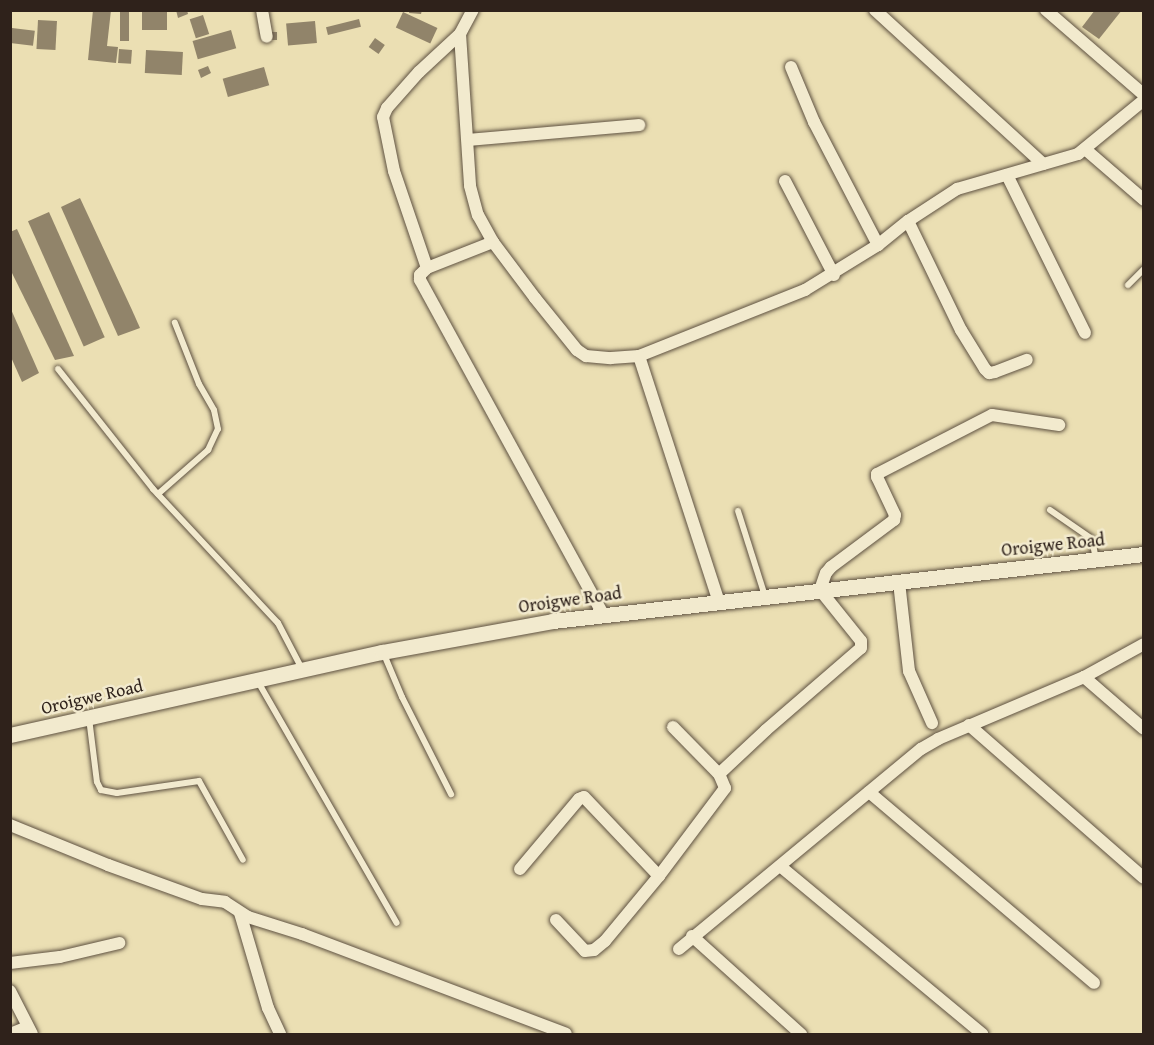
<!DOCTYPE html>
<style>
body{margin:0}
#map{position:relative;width:1154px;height:1045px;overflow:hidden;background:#ebdfb3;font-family:"Gentium Book Plus",serif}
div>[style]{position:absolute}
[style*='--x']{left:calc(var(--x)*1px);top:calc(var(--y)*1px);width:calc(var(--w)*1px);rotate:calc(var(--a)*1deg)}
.building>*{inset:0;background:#91846a;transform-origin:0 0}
.roads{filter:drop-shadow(0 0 2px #5e5141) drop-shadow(0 0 2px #5e5141)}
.service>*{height:6px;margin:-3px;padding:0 3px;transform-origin:3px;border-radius:3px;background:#f2eace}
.minor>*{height:12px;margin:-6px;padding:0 6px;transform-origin:6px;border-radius:6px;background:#f2eace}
.tertiary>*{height:15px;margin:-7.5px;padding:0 7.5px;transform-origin:7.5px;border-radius:7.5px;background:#f2eace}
span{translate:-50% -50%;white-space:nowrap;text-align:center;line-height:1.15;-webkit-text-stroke:5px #f2eace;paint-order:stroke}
.street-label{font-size:18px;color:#2f221b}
.frame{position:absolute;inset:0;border:12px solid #2f221b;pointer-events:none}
</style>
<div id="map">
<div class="building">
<div style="clip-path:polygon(93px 10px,111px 10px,107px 46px,118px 47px,116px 63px,88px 60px)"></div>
<div style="left:120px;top:10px;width:9px;height:31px"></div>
<div style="left:142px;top:10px;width:25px;height:20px"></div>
<div style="clip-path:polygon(176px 10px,187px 10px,188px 14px,178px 18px)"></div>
<div style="clip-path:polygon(410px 10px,422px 10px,421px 14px,409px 13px)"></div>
<div style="clip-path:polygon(1095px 10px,1122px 10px,1099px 39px,1082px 27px)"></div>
<div style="left:403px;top:12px;width:38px;height:17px;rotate:25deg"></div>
<div style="left:203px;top:15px;width:20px;height:14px;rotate:72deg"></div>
<div style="left:359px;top:19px;width:8px;height:34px;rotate:76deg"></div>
<div style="left:38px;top:20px;width:19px;height:29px;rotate:3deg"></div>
<div style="left:315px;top:21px;width:22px;height:29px;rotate:85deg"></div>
<div style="left:12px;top:28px;width:23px;height:15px;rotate:7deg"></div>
<div style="left:231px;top:30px;width:19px;height:40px;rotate:74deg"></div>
<div style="left:270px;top:32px;width:7px;height:8px"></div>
<div style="left:375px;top:38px;width:12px;height:11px;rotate:35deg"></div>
<div style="left:119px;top:49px;width:13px;height:14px;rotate:4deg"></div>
<div style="left:146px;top:50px;width:37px;height:23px;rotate:3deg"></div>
<div style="clip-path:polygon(208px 66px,211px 73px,201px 78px,198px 70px)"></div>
<div style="left:264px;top:67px;width:19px;height:43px;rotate:74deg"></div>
<div style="clip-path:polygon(80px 198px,132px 310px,140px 328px,118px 336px,61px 207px)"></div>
<div style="left:49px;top:212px;width:137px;height:23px;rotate:66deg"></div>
<div style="clip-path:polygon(17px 229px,74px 356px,55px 360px,10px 269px,10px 232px)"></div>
<div style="clip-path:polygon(10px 307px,39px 373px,22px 382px,10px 355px)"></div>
</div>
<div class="roads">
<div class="service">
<div style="--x:1128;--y:285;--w:23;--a:-45"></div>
<div style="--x:58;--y:369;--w:153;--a:51.6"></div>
<div style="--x:153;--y:489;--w:183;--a:47"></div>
<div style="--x:278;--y:623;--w:52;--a:62.4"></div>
<div style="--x:158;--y:494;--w:67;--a:-41.3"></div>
<div style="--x:208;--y:450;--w:23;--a:-65"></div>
<div style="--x:218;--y:429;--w:19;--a:-102"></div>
<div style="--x:214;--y:410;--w:30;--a:-120"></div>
<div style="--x:199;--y:384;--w:66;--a:-111.5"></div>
<div style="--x:1050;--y:510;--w:51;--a:34.6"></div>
<div style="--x:1092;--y:539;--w:21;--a:79"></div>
<div style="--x:738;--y:511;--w:89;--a:72.4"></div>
<div style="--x:383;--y:652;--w:49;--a:67.1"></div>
<div style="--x:402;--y:697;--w:109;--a:63.2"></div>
<div style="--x:257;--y:680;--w:280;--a:60.1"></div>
<div style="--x:89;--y:718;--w:64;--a:82.9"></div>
<div style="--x:97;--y:782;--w:9;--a:63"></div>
<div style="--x:101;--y:790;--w:16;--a:11"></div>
<div style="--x:117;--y:793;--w:83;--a:-8.3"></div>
<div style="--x:199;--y:781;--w:90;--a:60.9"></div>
</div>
<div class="minor">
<div style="--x:262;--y:10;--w:27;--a:80"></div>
<div style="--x:875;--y:10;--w:228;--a:42.5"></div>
<div style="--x:1046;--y:10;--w:130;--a:40.9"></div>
<div style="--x:460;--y:34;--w:152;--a:86.2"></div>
<div style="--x:470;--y:186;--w:30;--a:75"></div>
<div style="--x:478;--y:215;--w:31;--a:61"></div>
<div style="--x:493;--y:242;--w:70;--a:53.1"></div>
<div style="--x:535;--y:298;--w:67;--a:51.1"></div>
<div style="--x:577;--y:350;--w:11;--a:34"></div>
<div style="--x:586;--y:356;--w:25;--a:5"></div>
<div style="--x:611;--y:358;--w:28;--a:-4"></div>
<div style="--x:639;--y:356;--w:179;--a:-21.7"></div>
<div style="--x:805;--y:290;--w:86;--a:-31.7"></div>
<div style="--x:878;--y:245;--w:38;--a:-39"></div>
<div style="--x:908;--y:221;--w:59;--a:-33.1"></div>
<div style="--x:957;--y:189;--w:126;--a:-16.1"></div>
<div style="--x:1078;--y:154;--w:85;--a:-39.3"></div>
<div style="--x:791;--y:67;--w:60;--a:67.3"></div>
<div style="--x:814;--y:122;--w:139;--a:62.5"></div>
<div style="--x:468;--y:140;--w:172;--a:-5"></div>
<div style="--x:1085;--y:149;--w:78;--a:40.8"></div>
<div style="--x:1007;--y:175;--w:176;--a:63.7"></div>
<div style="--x:785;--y:181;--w:106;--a:62.5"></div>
<div style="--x:908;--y:221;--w:121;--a:64.1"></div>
<div style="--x:961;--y:330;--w:46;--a:58.4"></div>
<div style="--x:985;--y:369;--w:6;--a:45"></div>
<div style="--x:989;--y:373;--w:6;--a:-9"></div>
<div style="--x:995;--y:372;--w:34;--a:-21"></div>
<div style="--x:493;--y:242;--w:71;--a:158.5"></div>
<div style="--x:427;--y:268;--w:10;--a:135"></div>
<div style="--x:420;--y:275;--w:5;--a:90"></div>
<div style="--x:420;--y:280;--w:381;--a:61.3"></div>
<div style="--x:427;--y:268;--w:102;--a:-108.8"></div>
<div style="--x:394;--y:171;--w:55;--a:-101.5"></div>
<div style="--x:383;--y:117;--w:10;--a:-66"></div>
<div style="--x:387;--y:108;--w:48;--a:-48.4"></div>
<div style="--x:419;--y:72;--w:56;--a:-42.8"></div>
<div style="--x:460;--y:34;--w:27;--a:-62"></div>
<div style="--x:639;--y:356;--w:259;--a:72"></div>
<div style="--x:899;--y:582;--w:90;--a:83.6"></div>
<div style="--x:909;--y:671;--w:57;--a:66.1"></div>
<div style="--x:1084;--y:677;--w:79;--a:40.9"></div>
<div style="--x:969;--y:725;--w:232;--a:41.2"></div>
<div style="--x:673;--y:727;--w:66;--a:45.6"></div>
<div style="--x:869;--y:792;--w:295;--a:40.3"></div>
<div style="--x:10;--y:825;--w:106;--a:22.2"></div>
<div style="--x:108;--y:865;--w:100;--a:19.9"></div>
<div style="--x:202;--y:899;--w:23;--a:7"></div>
<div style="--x:225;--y:902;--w:27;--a:33"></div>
<div style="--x:248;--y:917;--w:57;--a:17.5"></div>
<div style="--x:302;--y:934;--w:282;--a:20.7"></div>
<div style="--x:780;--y:866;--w:263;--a:39.7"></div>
<div style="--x:520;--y:869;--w:92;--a:-49.9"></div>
<div style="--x:579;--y:799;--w:5;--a:-22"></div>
<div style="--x:584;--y:797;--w:109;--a:46.5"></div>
<div style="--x:240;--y:913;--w:99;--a:73.6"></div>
<div style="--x:268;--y:1008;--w:29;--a:65"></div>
<div style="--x:556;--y:920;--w:42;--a:46.9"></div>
<div style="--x:585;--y:951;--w:9;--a:-6"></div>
<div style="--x:594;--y:950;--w:14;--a:-39"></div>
<div style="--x:605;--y:941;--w:85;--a:-50.3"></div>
<div style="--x:659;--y:876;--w:110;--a:-53.1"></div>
<div style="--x:725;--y:788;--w:15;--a:-113"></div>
<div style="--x:719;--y:774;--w:64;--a:-43.1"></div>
<div style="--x:766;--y:730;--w:125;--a:-40.8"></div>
<div style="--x:861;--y:648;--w:7;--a:-90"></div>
<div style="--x:861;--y:641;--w:65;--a:-128.8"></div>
<div style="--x:820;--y:590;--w:18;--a:-71"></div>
<div style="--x:826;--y:573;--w:8;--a:-50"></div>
<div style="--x:831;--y:567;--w:79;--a:-36.7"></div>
<div style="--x:894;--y:520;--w:5;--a:-79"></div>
<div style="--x:895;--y:515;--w:42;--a:-115.3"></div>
<div style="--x:877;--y:477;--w:3;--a:-90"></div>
<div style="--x:877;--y:474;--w:129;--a:-27.2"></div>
<div style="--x:992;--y:415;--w:68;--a:8.5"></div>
<div style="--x:692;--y:936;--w:147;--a:42"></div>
<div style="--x:679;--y:949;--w:314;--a:-39.6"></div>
<div style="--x:921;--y:749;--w:20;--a:-30"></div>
<div style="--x:938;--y:739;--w:159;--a:-23"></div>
<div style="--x:1084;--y:677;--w:68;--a:-28.8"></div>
<div style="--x:10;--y:963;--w:50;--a:-6.8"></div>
<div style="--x:60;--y:957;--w:61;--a:-13.3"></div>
<div style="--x:10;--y:991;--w:48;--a:62.9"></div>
<div style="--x:10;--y:1034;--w:18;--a:-22"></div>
</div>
<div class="tertiary">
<div style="--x:10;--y:735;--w:381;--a:-12.6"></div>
<div style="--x:382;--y:652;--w:174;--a:-10.3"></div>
<div style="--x:553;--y:621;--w:595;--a:-6.47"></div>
</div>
</div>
<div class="street-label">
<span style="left:1053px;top:545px;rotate:-6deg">Oroigwe Road</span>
<span style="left:570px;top:600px;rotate:-8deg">Oroigwe Road</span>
<span style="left:92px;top:697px;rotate:-13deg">Oroigwe Road</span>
</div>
<div class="frame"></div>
</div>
